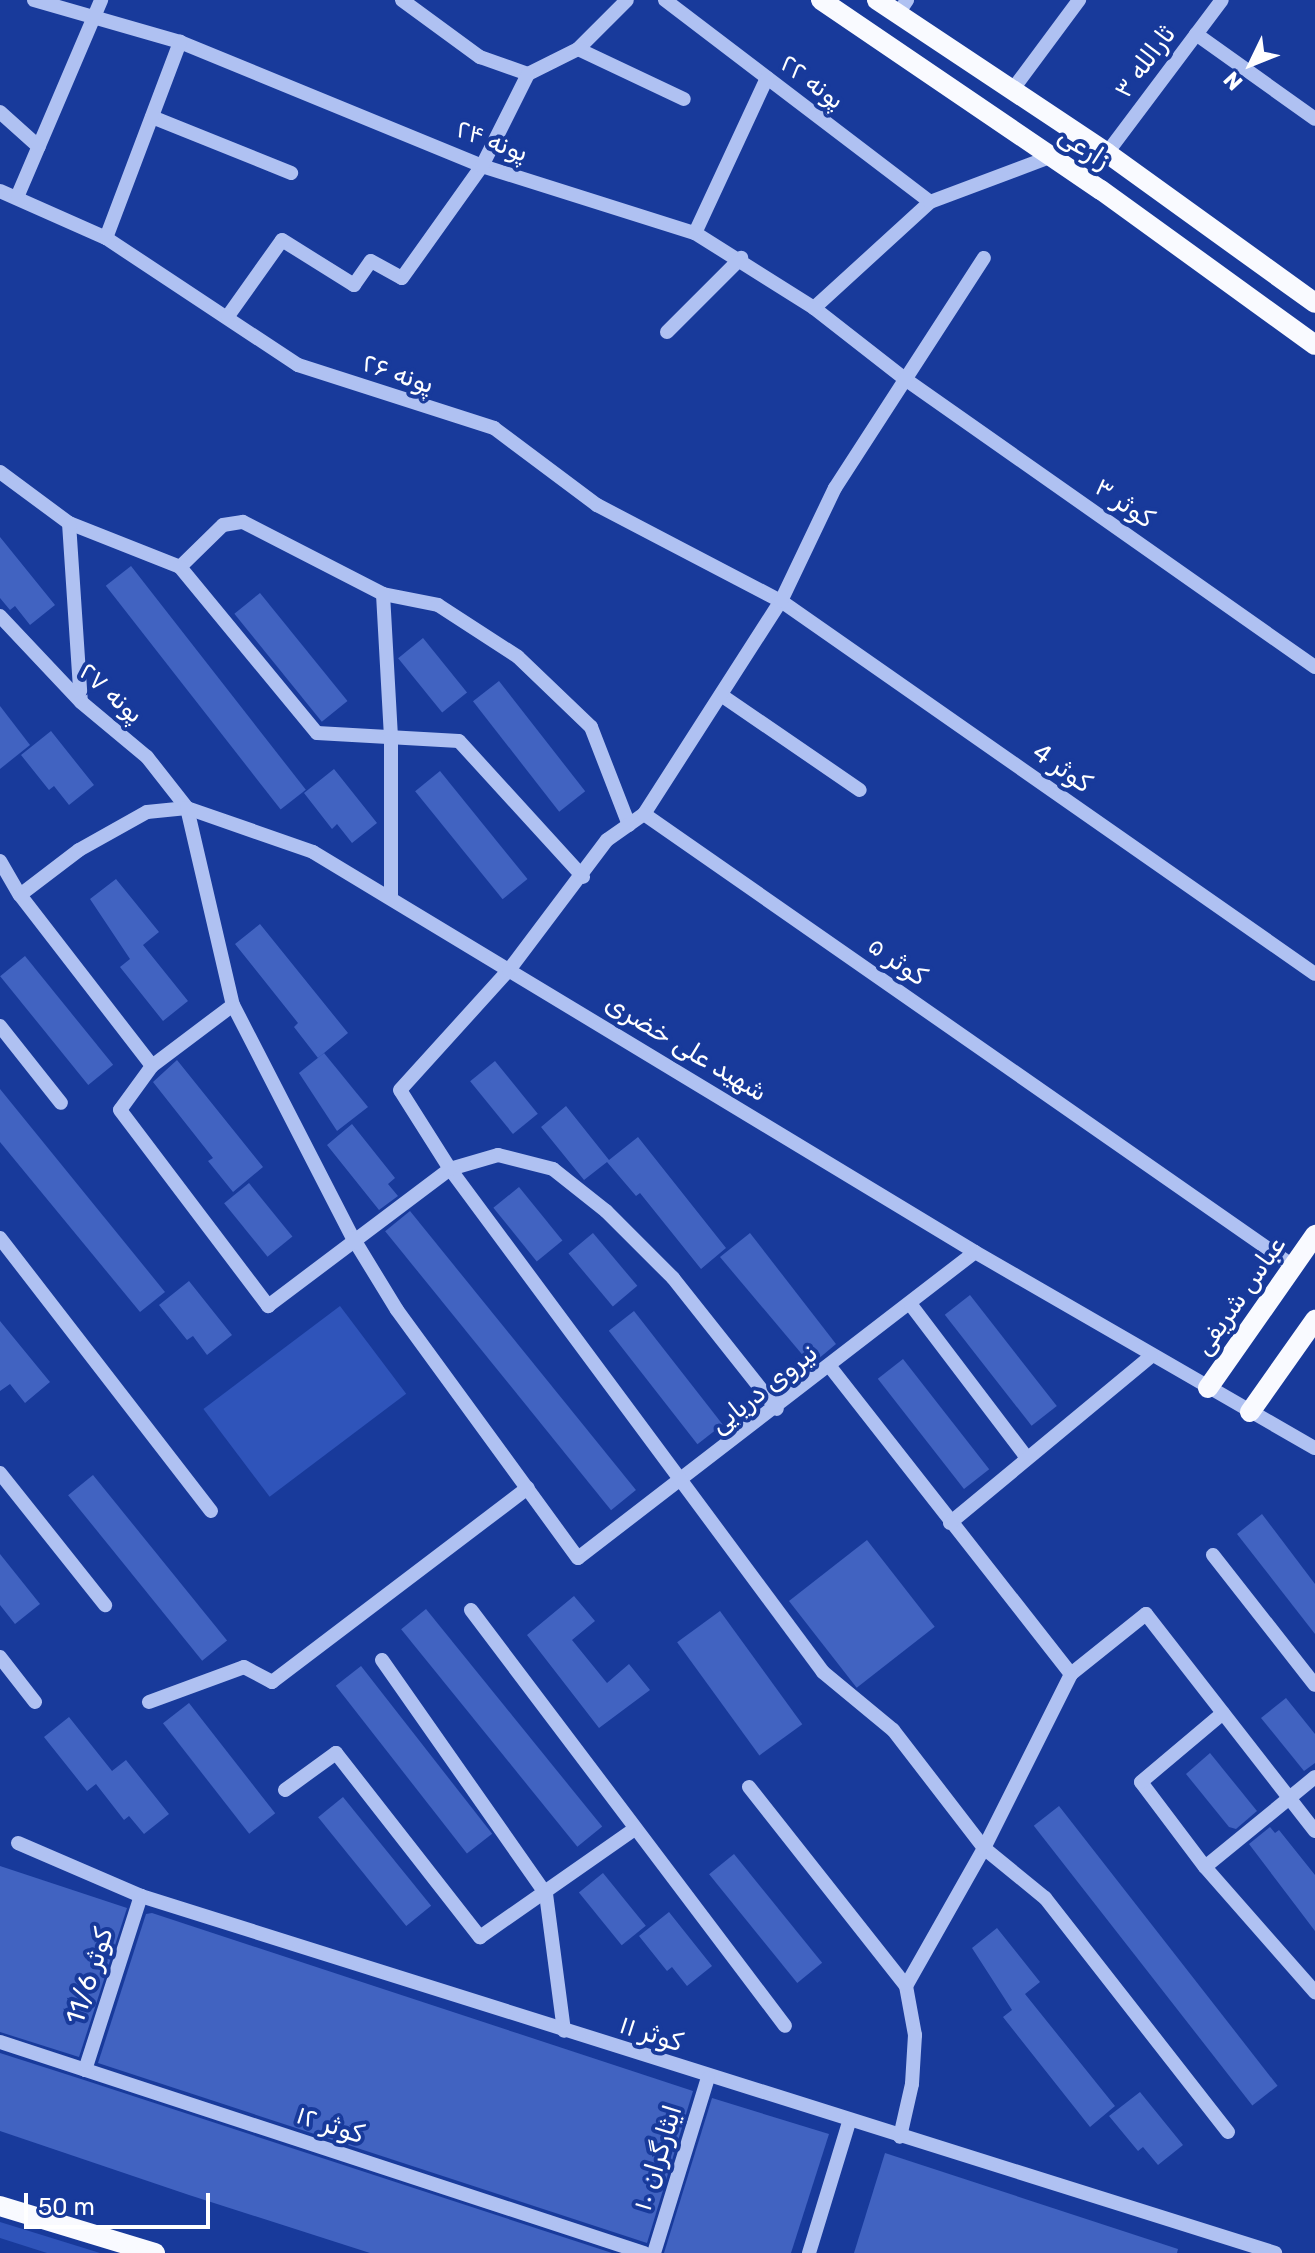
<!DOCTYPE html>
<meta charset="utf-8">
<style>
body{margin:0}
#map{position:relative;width:1315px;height:2253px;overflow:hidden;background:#183a9b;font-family:Rubik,Cairo,sans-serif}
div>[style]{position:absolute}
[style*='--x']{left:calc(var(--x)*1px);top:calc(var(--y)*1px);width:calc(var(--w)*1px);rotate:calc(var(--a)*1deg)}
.green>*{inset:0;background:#2f54ba;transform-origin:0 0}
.building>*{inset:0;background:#4163c1;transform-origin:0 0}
.minor>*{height:14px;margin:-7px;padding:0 7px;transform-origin:7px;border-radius:7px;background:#afc1f2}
.major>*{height:20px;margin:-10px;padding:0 10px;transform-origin:10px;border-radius:10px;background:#f9faff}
span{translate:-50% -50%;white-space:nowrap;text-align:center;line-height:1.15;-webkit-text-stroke:8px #183a9b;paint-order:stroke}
.street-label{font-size:26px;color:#fff}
.north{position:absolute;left:1211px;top:24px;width:80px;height:80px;-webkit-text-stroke:6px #183a9b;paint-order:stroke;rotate:227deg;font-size:22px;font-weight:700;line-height:32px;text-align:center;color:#fff}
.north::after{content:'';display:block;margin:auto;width:28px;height:36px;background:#fff;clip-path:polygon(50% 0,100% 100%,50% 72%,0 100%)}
.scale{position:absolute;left:24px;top:2193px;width:186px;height:36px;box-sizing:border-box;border:4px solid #fff;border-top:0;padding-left:10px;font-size:24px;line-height:28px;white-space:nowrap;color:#fff;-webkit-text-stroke:6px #183a9b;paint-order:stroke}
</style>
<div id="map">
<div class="green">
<div style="left:340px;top:1306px;width:110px;height:171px;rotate:53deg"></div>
<div style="clip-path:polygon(0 2222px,100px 2253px,47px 2253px,0 2238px)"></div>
</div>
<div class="building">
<div style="clip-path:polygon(0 537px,55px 605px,30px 625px,15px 606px,10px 610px,0 598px)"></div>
<div style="left:131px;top:566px;width:284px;height:32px;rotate:52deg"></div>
<div style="left:260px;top:593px;width:139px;height:33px;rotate:51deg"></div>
<div style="left:423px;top:638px;width:70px;height:32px;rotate:51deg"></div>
<div style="left:499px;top:681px;width:140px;height:33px;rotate:52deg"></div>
<div style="clip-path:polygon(0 706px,30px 745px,0 769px)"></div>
<div style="clip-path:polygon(51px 731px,94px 785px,69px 805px,54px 786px,49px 790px,21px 755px)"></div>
<div style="clip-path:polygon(334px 769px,377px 823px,352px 843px,337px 824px,332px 829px,304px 793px)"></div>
<div style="left:440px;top:771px;width:139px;height:32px;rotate:51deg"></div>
<div style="clip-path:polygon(116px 879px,159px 932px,143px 945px,188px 1001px,163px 1021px,120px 967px,130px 959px,90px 899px)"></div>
<div style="clip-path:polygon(260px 924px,348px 1033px,318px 1058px,294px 1027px,298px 1023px,235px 944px)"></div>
<div style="left:25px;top:956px;width:140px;height:32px;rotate:51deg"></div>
<div style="clip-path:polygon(324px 1053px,368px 1107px,337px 1131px,299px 1073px)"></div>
<div style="clip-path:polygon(177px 1060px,263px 1167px,233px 1192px,208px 1161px,213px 1158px,153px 1082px)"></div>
<div style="left:495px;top:1061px;width:68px;height:32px;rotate:51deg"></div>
<div style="clip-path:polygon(0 1089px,165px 1292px,140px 1312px,0 1142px)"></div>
<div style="clip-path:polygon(566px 1106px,609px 1160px,638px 1137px,726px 1248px,701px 1269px,640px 1193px,636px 1196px,607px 1162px,584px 1180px,541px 1127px)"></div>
<div style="clip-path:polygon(352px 1124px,395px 1178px,388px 1184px,398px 1196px,379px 1210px,327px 1145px)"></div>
<div style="left:249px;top:1183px;width:69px;height:32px;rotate:51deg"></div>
<div style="left:519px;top:1187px;width:69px;height:33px;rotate:51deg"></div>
<div style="left:410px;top:1211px;width:359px;height:32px;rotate:51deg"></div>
<div style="left:593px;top:1233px;width:69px;height:32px;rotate:50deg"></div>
<div style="clip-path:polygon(750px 1233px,836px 1344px,811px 1365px,720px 1257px)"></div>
<div style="clip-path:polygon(189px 1281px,232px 1335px,207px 1355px,193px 1336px,187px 1340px,159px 1305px)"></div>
<div style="left:970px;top:1295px;width:141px;height:32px;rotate:52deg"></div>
<div style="left:634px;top:1311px;width:144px;height:32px;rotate:52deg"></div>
<div style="clip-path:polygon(0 1321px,50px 1382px,25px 1403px,10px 1384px,0 1391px)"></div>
<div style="left:903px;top:1359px;width:140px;height:32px;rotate:52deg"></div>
<div style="left:93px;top:1475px;width:213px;height:32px;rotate:51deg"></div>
<div style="clip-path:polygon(1262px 1514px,1315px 1584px,1315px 1634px,1237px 1534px)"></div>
<div style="left:867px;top:1540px;width:110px;height:99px;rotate:52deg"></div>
<div style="clip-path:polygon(0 1554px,40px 1604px,15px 1624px,0 1605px)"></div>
<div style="clip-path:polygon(574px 1596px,595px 1621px,572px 1640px,607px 1683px,629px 1664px,650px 1690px,599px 1728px,527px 1635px)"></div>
<div style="left:426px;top:1609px;width:280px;height:32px;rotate:51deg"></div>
<div style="left:720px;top:1611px;width:140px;height:53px;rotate:54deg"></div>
<div style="left:361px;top:1666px;width:213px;height:32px;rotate:52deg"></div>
<div style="clip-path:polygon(1286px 1698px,1315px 1734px,1315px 1763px,1304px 1771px,1261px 1718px)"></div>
<div style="left:189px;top:1703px;width:140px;height:33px;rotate:52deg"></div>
<div style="clip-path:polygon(69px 1717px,112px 1771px,126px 1760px,169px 1814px,144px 1834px,129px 1816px,124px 1820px,96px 1784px,87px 1791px,44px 1737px)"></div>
<div style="clip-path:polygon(1210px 1753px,1257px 1811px,1236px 1829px,1229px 1827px,1186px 1774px)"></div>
<div style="left:343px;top:1797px;width:140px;height:32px;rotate:51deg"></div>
<div style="left:1059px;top:1806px;width:355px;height:32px;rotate:52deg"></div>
<div style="clip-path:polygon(1270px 1827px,1275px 1833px,1279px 1830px,1315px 1875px,1315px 1931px,1249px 1844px)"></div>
<div style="left:734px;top:1854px;width:140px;height:32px;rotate:51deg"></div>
<div style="clip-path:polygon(0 1866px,127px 1908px,79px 2057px,0 2032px)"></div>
<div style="left:603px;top:1873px;width:68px;height:31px;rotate:51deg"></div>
<div style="clip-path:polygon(669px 1912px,712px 1966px,687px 1986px,672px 1967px,667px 1971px,639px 1936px)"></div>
<div style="clip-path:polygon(152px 1913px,693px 2091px,647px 2243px,98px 2063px,146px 1914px)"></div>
<div style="clip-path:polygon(997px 1928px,1040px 1982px,1025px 1994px,1115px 2106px,1090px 2127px,1003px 2017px,1012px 2010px,972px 1948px)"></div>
<div style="clip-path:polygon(0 2053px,81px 2079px,612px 2253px,370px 2253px,189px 2195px,0 2131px)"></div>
<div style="clip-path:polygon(1140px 2092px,1183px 2145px,1158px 2165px,1143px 2147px,1138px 2151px,1109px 2116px)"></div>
<div style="clip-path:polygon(712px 2098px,829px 2134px,791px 2253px,664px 2253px)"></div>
<div style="clip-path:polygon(885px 2153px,1178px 2249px,1177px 2253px,854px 2253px)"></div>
</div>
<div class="minor">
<div style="--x:34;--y:0;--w:152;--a:16"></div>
<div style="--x:180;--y:42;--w:326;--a:22.3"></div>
<div style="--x:482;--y:166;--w:223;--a:17.5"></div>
<div style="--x:695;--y:233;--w:141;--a:32.2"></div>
<div style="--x:814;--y:308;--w:115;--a:38"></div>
<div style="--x:905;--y:379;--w:501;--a:35.09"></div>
<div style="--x:402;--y:0;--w:97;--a:36.2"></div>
<div style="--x:480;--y:57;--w:51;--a:19.5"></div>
<div style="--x:528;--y:74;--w:56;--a:-26.6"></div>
<div style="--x:578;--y:49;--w:69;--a:-45"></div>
<div style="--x:665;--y:0;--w:333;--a:37.3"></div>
<div style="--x:897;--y:15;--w:18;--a:-56"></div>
<div style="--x:1196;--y:34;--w:146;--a:35.5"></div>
<div style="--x:578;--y:49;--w:117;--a:25.3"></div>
<div style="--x:1013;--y:89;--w:111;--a:-53.4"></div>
<div style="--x:0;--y:112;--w:52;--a:41.9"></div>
<div style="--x:152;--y:117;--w:150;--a:21.9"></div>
<div style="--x:1107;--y:153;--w:191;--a:-53.1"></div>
<div style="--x:0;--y:191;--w:116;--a:23.9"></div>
<div style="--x:106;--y:238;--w:230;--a:33.5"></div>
<div style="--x:298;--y:365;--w:206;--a:17.8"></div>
<div style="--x:494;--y:428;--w:129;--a:36.8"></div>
<div style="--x:597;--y:505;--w:208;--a:27.6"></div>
<div style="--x:781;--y:601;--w:651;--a:34.93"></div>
<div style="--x:18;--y:195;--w:212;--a:-66.9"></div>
<div style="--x:695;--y:233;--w:171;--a:-65.1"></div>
<div style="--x:106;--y:238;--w:210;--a:-69.3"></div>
<div style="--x:814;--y:308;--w:157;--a:-42.4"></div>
<div style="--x:930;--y:202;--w:128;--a:-20.6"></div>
<div style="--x:228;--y:316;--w:93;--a:-54.6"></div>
<div style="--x:282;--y:240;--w:85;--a:32"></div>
<div style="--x:354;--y:285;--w:29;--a:-55"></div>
<div style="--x:371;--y:261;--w:35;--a:29"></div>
<div style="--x:402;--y:278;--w:138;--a:-54.5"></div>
<div style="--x:482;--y:166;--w:103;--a:-63.4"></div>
<div style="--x:667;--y:332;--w:105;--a:-45"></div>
<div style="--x:0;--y:472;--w:86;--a:36.5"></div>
<div style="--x:69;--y:523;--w:119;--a:21.6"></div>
<div style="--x:180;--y:567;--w:60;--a:-44.3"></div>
<div style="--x:223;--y:525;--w:20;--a:-9"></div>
<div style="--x:243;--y:522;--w:157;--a:27.2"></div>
<div style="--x:383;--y:594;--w:56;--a:11.3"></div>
<div style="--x:438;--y:605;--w:95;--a:33"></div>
<div style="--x:518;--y:657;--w:101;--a:43.8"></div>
<div style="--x:591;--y:727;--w:105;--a:68.8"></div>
<div style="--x:69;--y:523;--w:179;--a:86.2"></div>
<div style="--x:180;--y:567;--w:215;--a:50.5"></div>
<div style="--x:317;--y:733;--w:142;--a:3.2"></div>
<div style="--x:459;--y:741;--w:184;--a:47.6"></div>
<div style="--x:383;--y:594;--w:142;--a:86.8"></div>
<div style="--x:391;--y:736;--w:161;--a:90"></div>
<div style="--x:0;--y:616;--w:118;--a:46.7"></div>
<div style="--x:81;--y:702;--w:86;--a:39.8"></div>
<div style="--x:147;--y:757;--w:65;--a:51.9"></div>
<div style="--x:187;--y:808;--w:202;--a:76.9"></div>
<div style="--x:233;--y:1005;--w:262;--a:62.8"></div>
<div style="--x:353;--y:1238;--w:84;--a:58.6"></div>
<div style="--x:397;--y:1310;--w:307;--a:53.9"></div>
<div style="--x:578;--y:1558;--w:501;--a:-37.62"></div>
<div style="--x:721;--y:695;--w:168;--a:34.4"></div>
<div style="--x:644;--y:814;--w:253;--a:-57.3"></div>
<div style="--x:781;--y:601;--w:125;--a:-64.5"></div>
<div style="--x:835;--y:488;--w:274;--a:-57.1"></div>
<div style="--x:0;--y:861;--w:39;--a:60"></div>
<div style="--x:20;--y:895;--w:216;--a:52.3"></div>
<div style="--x:152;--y:1066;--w:54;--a:126"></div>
<div style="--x:120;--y:1110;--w:246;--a:52.9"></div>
<div style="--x:268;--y:1306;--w:228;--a:-37"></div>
<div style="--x:450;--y:1169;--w:50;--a:-16.3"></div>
<div style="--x:498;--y:1155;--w:57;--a:14.3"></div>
<div style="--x:553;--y:1169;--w:68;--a:38.4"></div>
<div style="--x:606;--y:1211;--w:95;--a:45"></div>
<div style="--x:673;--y:1278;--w:167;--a:51.6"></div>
<div style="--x:20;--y:895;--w:74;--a:-37.3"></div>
<div style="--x:79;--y:850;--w:78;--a:-29.2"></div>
<div style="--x:147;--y:812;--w:40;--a:-5.7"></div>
<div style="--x:187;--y:808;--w:133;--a:19.2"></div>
<div style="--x:313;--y:852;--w:773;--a:31.14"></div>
<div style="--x:975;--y:1252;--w:392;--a:30"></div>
<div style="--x:0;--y:1026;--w:98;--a:51.6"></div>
<div style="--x:152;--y:1066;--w:101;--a:-37"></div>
<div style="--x:0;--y:1238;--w:345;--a:52.3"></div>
<div style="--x:911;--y:1305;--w:192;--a:52.8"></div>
<div style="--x:831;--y:1368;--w:389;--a:51.9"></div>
<div style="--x:0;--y:1473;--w:169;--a:51.5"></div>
<div style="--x:950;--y:1523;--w:261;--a:-39.7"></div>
<div style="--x:1213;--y:1555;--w:165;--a:51.9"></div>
<div style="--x:471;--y:1610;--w:521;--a:52.95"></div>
<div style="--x:0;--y:1657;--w:57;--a:52.1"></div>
<div style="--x:382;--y:1660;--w:286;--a:55"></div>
<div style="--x:546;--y:1894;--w:138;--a:82.5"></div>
<div style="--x:149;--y:1702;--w:101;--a:-20.2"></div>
<div style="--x:244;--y:1667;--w:32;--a:28"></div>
<div style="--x:272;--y:1682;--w:321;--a:-37.2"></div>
<div style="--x:1315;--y:1777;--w:142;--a:140.7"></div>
<div style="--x:1205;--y:1867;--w:167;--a:48.7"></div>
<div style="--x:749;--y:1787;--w:253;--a:51.7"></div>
<div style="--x:906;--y:1986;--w:50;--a:79.6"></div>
<div style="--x:915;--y:2035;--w:49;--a:93.5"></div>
<div style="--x:912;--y:2084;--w:54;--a:102.8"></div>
<div style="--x:285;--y:1790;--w:63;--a:-36"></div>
<div style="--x:336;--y:1753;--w:234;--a:52"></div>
<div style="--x:480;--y:1937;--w:189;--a:-34.9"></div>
<div style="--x:18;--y:1843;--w:134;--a:23.3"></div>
<div style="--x:141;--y:1896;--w:1189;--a:17.47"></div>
<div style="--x:1205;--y:1867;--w:106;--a:-127"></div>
<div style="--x:1141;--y:1782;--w:107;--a:-40.1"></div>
<div style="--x:906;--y:1986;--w:159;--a:-60.5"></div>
<div style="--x:984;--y:1848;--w:149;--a:-127.6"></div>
<div style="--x:893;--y:1730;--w:91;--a:-140.4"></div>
<div style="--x:823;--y:1672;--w:626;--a:-126.56"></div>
<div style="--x:450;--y:1169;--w:93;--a:-122.3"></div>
<div style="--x:400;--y:1090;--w:162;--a:-47.8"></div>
<div style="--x:509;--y:970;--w:163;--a:-53"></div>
<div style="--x:607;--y:840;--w:45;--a:-35.1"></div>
<div style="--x:644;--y:814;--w:791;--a:34.86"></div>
<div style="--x:0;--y:2042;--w:678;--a:18.14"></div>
<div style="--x:85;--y:2070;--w:183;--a:-72.2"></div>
<div style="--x:1228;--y:2132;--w:297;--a:-128"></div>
<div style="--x:1045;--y:1898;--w:79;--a:-140.7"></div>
<div style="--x:984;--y:1848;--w:195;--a:-63.4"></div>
<div style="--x:1071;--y:1674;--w:96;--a:-38.7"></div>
<div style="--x:1146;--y:1614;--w:275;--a:52.1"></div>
<div style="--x:654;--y:2253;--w:183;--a:-72.9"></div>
<div style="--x:809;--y:2253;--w:137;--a:-73"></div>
</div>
<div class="major">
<div style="--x:821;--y:0;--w:338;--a:34.2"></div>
<div style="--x:1101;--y:190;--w:264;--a:35.9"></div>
<div style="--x:877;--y:0;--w:276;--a:33.6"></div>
<div style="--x:1107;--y:153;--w:256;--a:35.8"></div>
<div style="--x:1208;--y:1388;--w:187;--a:-55"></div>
<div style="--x:1250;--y:1412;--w:113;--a:-54.8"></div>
<div style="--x:0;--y:2206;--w:162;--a:16.9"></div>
</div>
<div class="street-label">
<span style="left:1145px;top:62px;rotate:-53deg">ثارالله ۳</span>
<span style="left:812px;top:82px;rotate:37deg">پونه ۲۲</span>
<span style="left:492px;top:141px;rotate:21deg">پونه ۲۴</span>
<span style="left:1084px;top:148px;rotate:33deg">زارعی</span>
<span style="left:398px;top:374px;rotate:19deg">پونه ۲۶</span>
<span style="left:1124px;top:503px;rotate:35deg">کوثر ۳</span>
<span style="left:111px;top:693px;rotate:42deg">پونه ۲۷</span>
<span style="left:1062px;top:768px;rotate:35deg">کوثر 4</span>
<span style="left:897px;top:961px;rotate:35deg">کوثر ۵</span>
<span style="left:686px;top:1048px;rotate:31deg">شهید علی خضری</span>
<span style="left:1240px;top:1296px;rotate:-55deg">عباس شریفی</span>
<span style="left:764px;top:1389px;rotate:-38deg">نیروی دریایی</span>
<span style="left:90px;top:1976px;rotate:-72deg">کوثر 11/6</span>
<span style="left:651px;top:2034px;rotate:18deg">کوثر ۱۱</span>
<span style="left:330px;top:2125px;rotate:18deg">کوثر ۱۲</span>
<span style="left:658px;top:2158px;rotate:-73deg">ایثارگران ۱۰</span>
</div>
<div class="north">N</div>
<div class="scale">50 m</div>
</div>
